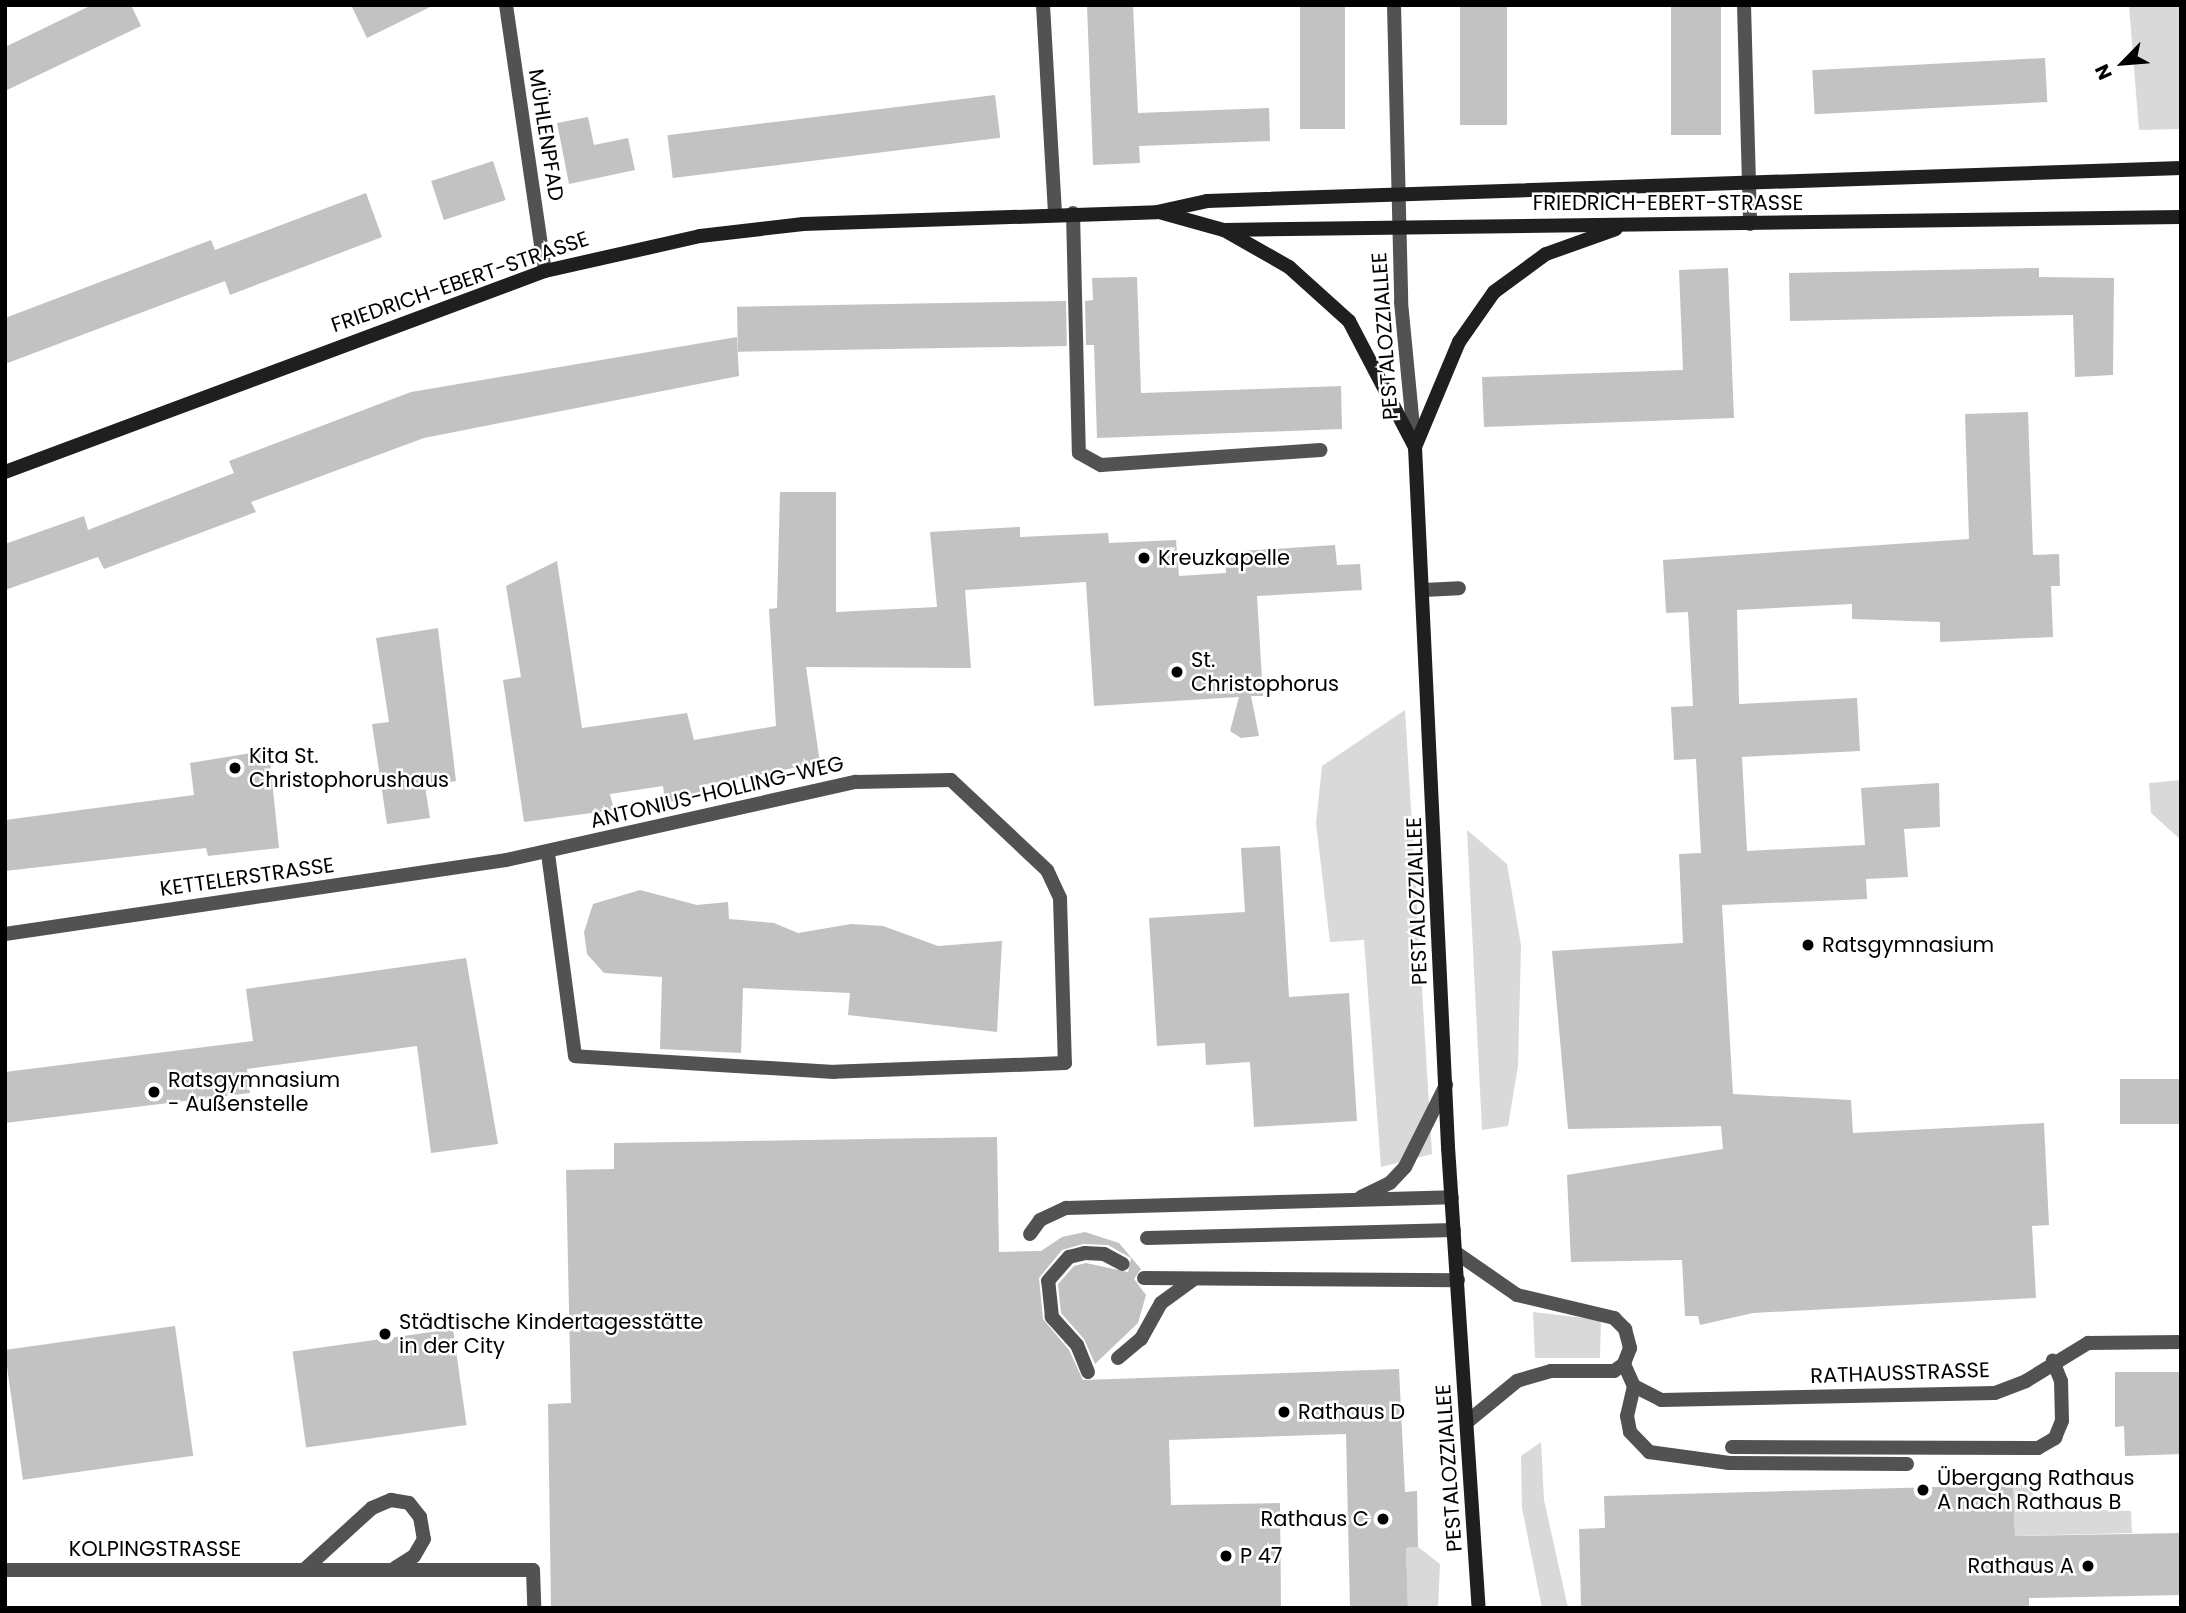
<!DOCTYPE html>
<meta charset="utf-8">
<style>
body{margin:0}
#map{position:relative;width:2186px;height:1613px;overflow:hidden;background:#fff;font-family:Poppins,sans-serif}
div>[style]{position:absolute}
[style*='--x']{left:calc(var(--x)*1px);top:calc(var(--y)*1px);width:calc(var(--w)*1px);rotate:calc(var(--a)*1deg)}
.green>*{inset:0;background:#d9d9d9}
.building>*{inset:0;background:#c2c2c2;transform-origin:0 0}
.lane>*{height:14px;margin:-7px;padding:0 7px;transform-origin:7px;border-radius:7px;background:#525252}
.street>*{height:14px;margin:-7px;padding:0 7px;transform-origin:7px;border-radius:7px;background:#525252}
.secondary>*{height:14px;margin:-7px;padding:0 7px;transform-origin:7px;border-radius:7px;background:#1f1f1f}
.dots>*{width:19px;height:19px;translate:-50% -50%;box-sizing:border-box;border:4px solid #fff;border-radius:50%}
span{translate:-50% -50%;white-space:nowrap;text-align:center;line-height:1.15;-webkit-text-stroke:5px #fff;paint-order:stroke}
.street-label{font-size:21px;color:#000}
.poi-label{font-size:21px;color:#000}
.left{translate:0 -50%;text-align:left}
.right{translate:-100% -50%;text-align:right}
.frame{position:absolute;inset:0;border:7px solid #000;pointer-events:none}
.north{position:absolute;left:2088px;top:28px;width:70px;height:70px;-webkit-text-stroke:5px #fff;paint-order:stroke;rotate:245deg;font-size:19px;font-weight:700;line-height:28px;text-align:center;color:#000}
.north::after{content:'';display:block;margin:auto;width:24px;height:32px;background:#000;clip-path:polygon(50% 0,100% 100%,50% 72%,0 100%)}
</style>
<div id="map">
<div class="green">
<div style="clip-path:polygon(2129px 5px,2181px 5px,2181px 129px,2139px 130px)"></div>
<div style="clip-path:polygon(1405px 710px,1432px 1154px,1381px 1167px,1364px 940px,1330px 942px,1316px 823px,1322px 766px)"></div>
<div style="clip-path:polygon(2181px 780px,2181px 840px,2151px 813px,2149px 783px)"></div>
<div style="clip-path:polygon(1467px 830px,1507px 864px,1521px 945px,1518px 1066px,1508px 1126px,1482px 1130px)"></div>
<div style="clip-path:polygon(1533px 1312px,1601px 1320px,1600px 1358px,1535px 1358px)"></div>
<div style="clip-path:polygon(1541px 1442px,1544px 1500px,1568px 1608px,1542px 1608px,1522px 1508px,1521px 1456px)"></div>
<div style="clip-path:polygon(2032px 1484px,2034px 1507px,2131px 1511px,2132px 1533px,2015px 1536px,2013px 1485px)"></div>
<div style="clip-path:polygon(1418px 1547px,1440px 1564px,1438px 1608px,1408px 1608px,1406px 1548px)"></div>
</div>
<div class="building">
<div style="clip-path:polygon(92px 5px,131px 5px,141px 26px,5px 91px,5px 47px)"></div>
<div style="clip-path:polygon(351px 5px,434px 5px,367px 38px)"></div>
<div style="clip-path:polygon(1087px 5px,1133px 5px,1138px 113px,1269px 108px,1270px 141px,1139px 146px,1140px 163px,1093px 165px)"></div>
<div style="left:1300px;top:5px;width:45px;height:124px"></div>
<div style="left:1460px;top:5px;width:47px;height:120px"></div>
<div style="left:1671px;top:5px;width:50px;height:130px"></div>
<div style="left:2045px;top:58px;width:44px;height:233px;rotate:87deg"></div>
<div style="left:995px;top:95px;width:43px;height:330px;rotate:83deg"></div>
<div style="clip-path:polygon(588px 117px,594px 145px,628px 138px,635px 170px,569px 184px,557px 123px)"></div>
<div style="left:493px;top:161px;width:41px;height:65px;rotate:72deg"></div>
<div style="clip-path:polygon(366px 193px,382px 237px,230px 295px,225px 281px,5px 364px,5px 318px,211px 240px,215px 250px)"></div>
<div style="clip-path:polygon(1728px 268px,1734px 418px,1484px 427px,1482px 377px,1683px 370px,1679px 270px)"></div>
<div style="clip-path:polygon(2039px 268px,2039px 277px,2114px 278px,2113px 375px,2075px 377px,2073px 315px,1790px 321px,1789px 273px)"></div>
<div style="clip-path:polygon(1137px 277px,1141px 393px,1341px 386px,1342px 429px,1097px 438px,1094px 345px,1086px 345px,1085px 301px,1093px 300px,1092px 278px)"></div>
<div style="left:1066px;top:301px;width:45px;height:329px;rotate:89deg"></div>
<div style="clip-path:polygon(737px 337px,739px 376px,424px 438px,251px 502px,256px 512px,104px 569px,98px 557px,5px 590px,5px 544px,84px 516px,88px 530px,234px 473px,229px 461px,411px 392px)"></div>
<div style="clip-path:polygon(2028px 412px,2033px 555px,2059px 554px,2060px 586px,2051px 586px,2053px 637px,1940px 642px,1940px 622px,1852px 619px,1852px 604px,1737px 610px,1739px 704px,1857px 698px,1860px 751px,1742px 757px,1747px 851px,1865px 845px,1861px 788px,1939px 783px,1940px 827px,1904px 829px,1908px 877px,1866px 879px,1867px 899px,1722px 905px,1733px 1094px,1851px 1100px,1853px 1133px,2044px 1123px,2049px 1225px,2032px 1226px,2036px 1298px,1753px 1313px,1700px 1325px,1698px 1316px,1685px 1316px,1682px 1260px,1571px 1262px,1567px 1175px,1723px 1149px,1721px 1126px,1568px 1129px,1552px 951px,1683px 943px,1679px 854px,1701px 853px,1696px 759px,1674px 760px,1671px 707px,1693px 706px,1688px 612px,1666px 613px,1663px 560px,1969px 539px,1965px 414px)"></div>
<div style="clip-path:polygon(780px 492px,836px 492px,836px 612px,937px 607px,930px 532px,1020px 527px,1020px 537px,1108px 533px,1109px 543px,1176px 540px,1179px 576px,1226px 573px,1225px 552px,1335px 545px,1337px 565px,1360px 564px,1362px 590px,1257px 596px,1263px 696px,1251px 696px,1259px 736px,1241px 738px,1230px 731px,1239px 697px,1094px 706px,1086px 582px,965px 590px,971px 668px,806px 667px,820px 763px,699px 786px,702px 798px,665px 802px,663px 786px,610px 794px,614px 810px,524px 822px,503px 680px,521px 677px,506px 586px,557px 561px,582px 728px,687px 713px,694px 740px,776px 726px,769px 609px,777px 608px)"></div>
<div style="clip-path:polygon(438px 628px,456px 781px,425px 786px,430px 818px,387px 824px,372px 724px,389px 722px,376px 638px)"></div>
<div style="clip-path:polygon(269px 750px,279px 848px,208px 856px,206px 848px,5px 871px,5px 820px,194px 795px,190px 763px)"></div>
<div style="clip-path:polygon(1280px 846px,1289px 997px,1349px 993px,1357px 1121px,1254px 1127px,1250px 1062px,1206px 1065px,1205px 1043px,1157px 1046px,1149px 918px,1245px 912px,1241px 848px)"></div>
<div style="clip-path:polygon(640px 890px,697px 905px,728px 902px,729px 919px,774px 923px,798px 933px,851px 924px,883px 926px,938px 946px,1002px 941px,997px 1032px,848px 1015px,850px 993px,743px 988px,741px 1053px,660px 1049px,662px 977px,604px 973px,587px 954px,584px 932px,593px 904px)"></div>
<div style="clip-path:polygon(466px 958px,498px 1144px,431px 1153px,417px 1046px,247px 1069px,250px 1093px,5px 1123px,5px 1072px,253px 1041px,246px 989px)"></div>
<div style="left:2181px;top:1079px;width:45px;height:61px;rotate:90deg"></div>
<div style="clip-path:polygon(997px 1137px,999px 1252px,1041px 1251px,1062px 1237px,1085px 1232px,1119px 1243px,1141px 1269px,1134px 1279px,1146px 1295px,1138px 1323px,1095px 1364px,1084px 1339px,1061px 1313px,1058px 1284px,1074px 1266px,1086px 1263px,1128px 1272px,1131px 1258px,1108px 1245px,1083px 1244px,1062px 1250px,1039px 1278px,1043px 1319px,1069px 1350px,1083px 1380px,1399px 1369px,1405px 1492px,1417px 1491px,1418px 1547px,1406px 1548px,1408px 1608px,1350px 1608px,1346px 1434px,1169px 1440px,1171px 1505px,1280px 1503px,1281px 1608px,551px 1608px,548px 1404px,571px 1403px,566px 1170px,614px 1169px,614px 1143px)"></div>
<div style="left:175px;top:1326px;width:131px;height:172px;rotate:82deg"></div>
<div style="left:453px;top:1329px;width:97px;height:162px;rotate:82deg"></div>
<div style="clip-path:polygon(2115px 1372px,2181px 1372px,2181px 1454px,2125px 1456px,2124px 1426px,2115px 1427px)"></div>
<div style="clip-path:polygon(2013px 1485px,2015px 1536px,2181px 1533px,2181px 1595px,2029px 1598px,2029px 1608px,1581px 1606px,1579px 1529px,1605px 1528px,1604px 1496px)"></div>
</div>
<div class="lane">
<div style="--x:1073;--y:213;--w:240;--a:88.6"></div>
<div style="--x:1079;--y:453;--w:25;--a:29"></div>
<div style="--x:1101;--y:465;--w:220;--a:-3.9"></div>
<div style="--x:1424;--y:590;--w:35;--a:-3"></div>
<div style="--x:5;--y:934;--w:506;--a:-8.4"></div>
<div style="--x:506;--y:860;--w:359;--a:-12.6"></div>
<div style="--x:856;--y:782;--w:95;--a:-1.2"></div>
<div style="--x:951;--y:780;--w:132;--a:43.2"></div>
<div style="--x:1047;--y:870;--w:31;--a:65"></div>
<div style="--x:1060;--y:898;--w:165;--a:88.3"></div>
<div style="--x:1065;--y:1063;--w:231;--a:177.8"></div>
<div style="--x:834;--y:1072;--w:259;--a:-176.5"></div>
<div style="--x:575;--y:1056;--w:205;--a:-97.6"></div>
<div style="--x:1361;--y:1197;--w:32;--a:-26"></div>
<div style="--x:1390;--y:1183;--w:22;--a:-47"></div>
<div style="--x:1405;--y:1167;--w:92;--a:-63.4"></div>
<div style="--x:1030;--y:1234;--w:17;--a:-54"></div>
<div style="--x:1040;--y:1220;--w:29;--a:-25"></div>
<div style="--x:1066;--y:1208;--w:386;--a:-1.6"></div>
<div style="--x:1147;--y:1238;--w:307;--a:-1.5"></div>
<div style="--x:1144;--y:1278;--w:314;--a:0.4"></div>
<div style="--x:1118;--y:1358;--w:30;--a:-40"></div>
<div style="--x:1141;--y:1339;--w:41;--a:-60.9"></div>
<div style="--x:1161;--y:1303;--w:39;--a:-36"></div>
<div style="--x:1088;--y:1372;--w:29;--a:-112"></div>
<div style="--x:1077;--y:1345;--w:38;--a:-132"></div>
<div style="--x:1052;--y:1317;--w:36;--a:-96"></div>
<div style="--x:1048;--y:1281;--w:32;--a:-49"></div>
<div style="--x:1069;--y:1257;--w:16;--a:-14"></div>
<div style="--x:1085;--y:1253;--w:19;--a:3"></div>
<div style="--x:1104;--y:1254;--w:21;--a:28"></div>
<div style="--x:1634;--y:1386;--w:31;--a:103"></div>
<div style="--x:1627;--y:1416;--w:16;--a:79"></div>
<div style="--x:1630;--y:1432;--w:28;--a:46"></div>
<div style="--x:1649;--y:1452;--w:81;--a:7.8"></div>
<div style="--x:1729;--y:1463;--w:178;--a:0.3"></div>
<div style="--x:1732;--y:1447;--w:306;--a:0.2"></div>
<div style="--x:2038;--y:1448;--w:20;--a:-30"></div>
<div style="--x:2055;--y:1438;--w:18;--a:-68"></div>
<div style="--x:2062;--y:1421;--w:40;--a:-91.4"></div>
<div style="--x:2061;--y:1381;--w:22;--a:-112"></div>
<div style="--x:305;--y:1569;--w:91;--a:-42.3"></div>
<div style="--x:372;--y:1508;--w:21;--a:-23"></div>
<div style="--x:391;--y:1500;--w:18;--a:9"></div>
<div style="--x:409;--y:1503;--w:18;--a:52"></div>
<div style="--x:420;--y:1517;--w:22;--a:80"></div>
<div style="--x:424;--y:1539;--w:20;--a:120"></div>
<div style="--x:414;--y:1556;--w:22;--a:148"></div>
<div style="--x:5;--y:1570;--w:528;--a:0"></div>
</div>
<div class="street">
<div style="--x:506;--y:5;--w:269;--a:81.7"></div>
<div style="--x:1043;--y:5;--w:209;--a:86.7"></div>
<div style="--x:1394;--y:5;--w:297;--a:88.6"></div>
<div style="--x:1401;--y:302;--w:146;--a:84.5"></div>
<div style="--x:1744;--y:5;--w:219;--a:88.4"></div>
<div style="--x:1455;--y:1252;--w:75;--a:34.7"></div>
<div style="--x:1517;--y:1295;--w:100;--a:13.3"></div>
<div style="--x:1614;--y:1318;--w:16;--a:45"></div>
<div style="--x:1625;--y:1329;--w:20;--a:75"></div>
<div style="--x:1630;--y:1348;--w:17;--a:111"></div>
<div style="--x:1624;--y:1364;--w:12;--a:145"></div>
<div style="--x:1614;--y:1371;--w:63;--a:180"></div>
<div style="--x:1551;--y:1371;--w:35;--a:164"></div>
<div style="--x:1517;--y:1381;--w:65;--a:140.6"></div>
<div style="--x:1624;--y:1364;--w:24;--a:66"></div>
<div style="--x:1634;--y:1386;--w:30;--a:27"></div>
<div style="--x:1661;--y:1400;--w:334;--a:-1.2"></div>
<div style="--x:1995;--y:1393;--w:33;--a:-21"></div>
<div style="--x:2026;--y:1381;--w:73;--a:-31.5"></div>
<div style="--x:2088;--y:1343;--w:93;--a:-0.6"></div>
<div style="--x:533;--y:1570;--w:38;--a:88"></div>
</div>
<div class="secondary">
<div style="--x:1159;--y:212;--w:67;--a:15.5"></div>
<div style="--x:1224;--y:230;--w:957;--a:-0.78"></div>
<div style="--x:1224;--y:230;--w:75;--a:29.6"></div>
<div style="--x:1289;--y:267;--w:81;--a:42"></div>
<div style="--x:1349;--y:321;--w:142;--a:62.4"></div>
<div style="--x:1415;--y:447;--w:701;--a:87.3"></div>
<div style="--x:1448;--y:1147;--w:462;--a:86.2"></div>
<div style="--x:1415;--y:447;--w:114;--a:-67.3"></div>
<div style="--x:1459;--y:342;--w:61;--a:-55"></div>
<div style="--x:1494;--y:292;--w:64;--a:-36.2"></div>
<div style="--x:1546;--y:254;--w:74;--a:-19.7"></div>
<div style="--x:5;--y:472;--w:576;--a:-20.42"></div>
<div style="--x:545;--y:271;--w:159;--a:-12.7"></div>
<div style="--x:700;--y:236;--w:104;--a:-6.6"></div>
<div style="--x:803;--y:224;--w:354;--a:-1.9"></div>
<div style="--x:1157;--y:212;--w:51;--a:-12.4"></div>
<div style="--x:1207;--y:201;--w:975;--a:-1.94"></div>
</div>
<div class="dots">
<div style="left:1144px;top:558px;background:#000"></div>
<div style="left:1177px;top:672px;background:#000"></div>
<div style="left:235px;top:768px;background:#000"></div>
<div style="left:1808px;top:945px;background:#000"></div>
<div style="left:154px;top:1092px;background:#000"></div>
<div style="left:385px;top:1334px;background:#000"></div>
<div style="left:1284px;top:1412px;background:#000"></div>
<div style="left:1923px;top:1490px;background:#000"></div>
<div style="left:1383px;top:1519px;background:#000"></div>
<div style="left:1226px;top:1556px;background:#000"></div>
<div style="left:2088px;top:1566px;background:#000"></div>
</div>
<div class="street-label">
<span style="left:546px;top:135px;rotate:81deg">MÜHLENPFAD</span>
<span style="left:1668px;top:203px">FRIEDRICH-EBERT-STRASSE</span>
<span style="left:460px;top:282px;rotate:-19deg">FRIEDRICH-EBERT-STRASSE</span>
<span style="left:1385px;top:336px;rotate:-94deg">PESTALOZZIALLEE</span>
<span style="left:717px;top:792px;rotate:-13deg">ANTONIUS-HOLLING-WEG</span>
<span style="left:247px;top:877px;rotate:-8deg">KETTELERSTRASSE</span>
<span style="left:1417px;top:901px;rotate:-92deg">PESTALOZZIALLEE</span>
<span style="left:1900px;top:1373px;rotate:-2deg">RATHAUSSTRASSE</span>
<span style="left:1449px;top:1468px;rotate:-94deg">PESTALOZZIALLEE</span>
<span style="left:155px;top:1549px">KOLPINGSTRASSE</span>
</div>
<div class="poi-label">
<span class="left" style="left:1158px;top:558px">Kreuzkapelle</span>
<span class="left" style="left:1191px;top:672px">St.<br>Christophorus</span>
<span class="left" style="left:249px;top:768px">Kita St.<br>Christophorushaus</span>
<span class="left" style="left:1822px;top:945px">Ratsgymnasium</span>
<span class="left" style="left:168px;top:1092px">Ratsgymnasium<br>- Außenstelle</span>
<span class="left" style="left:399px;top:1334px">Städtische Kindertagesstätte<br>in der City</span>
<span class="left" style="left:1298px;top:1412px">Rathaus D</span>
<span class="left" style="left:1937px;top:1490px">Übergang Rathaus<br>A nach Rathaus B</span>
<span class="right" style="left:1369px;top:1519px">Rathaus C</span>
<span class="left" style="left:1240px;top:1556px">P 47</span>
<span class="right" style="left:2074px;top:1566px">Rathaus A</span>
</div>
<div class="frame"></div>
<div class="north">N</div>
</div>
